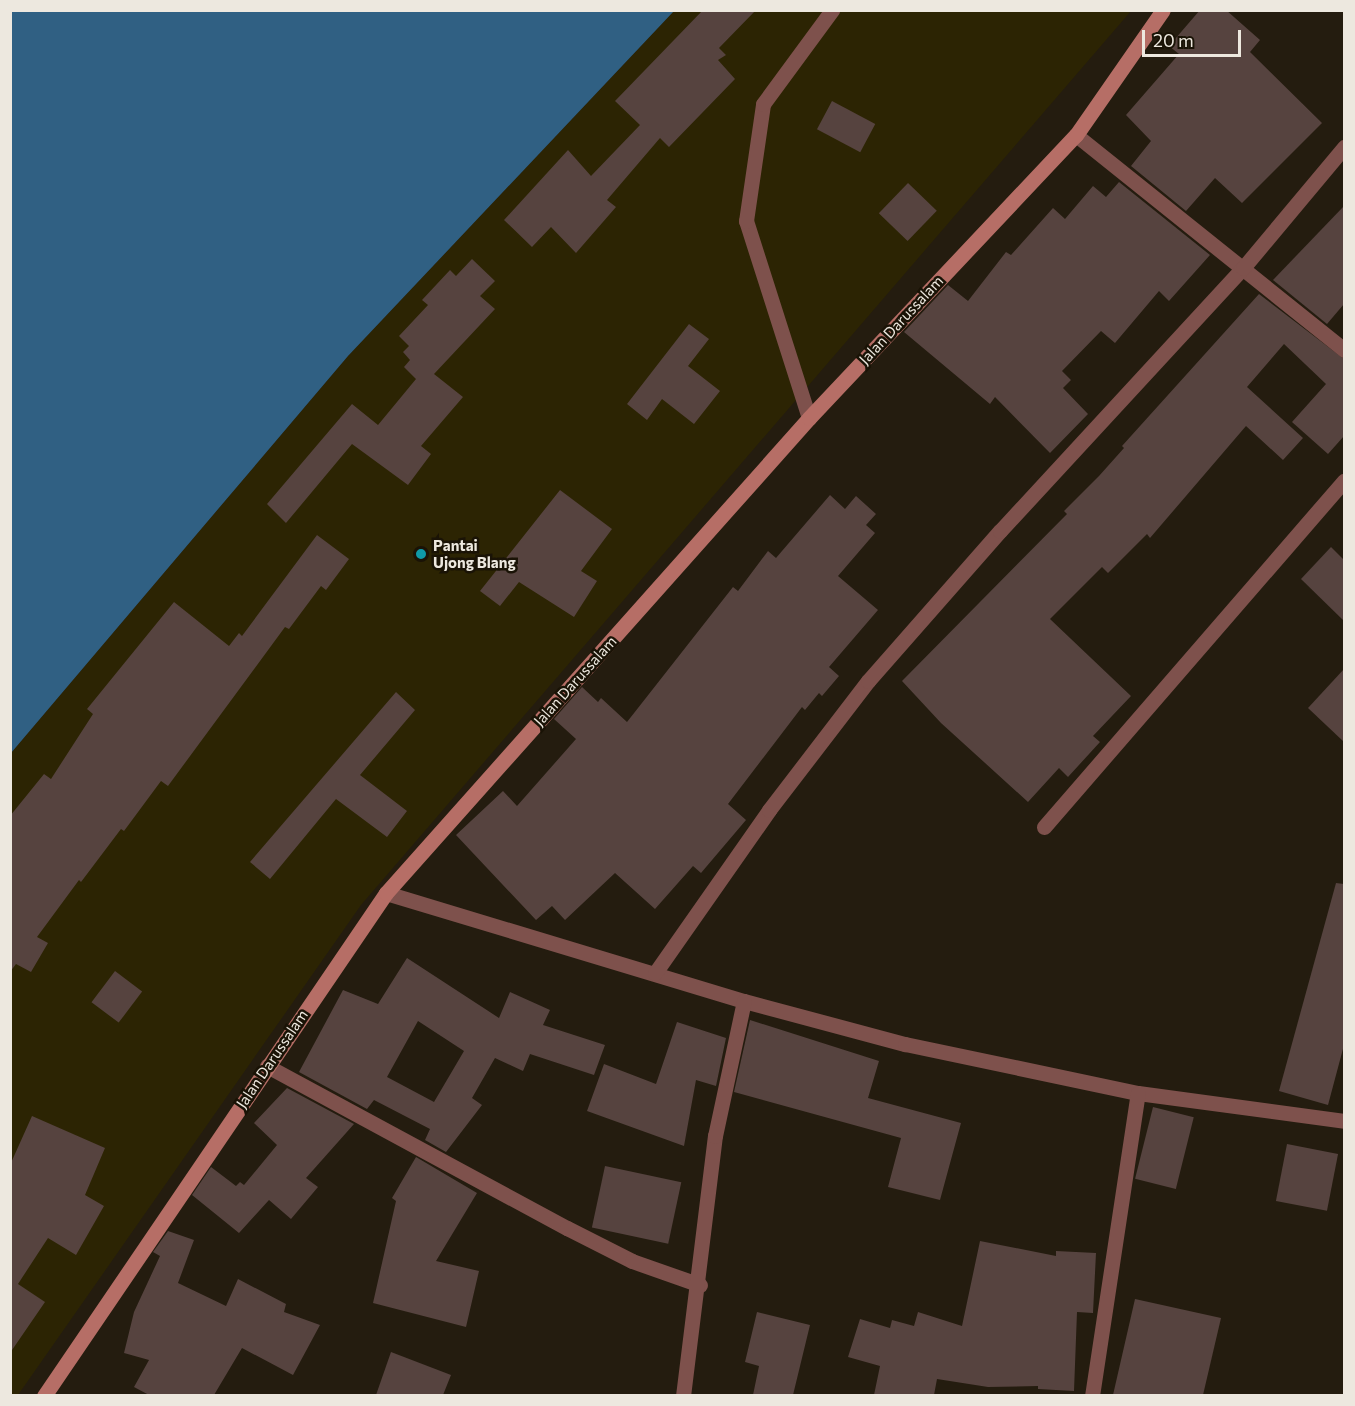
<!DOCTYPE html>
<style>
body{margin:0}
#map{position:relative;width:1355px;height:1406px;overflow:hidden;background:#241c0f;font-family:Commissioner,sans-serif}
div>[style]{position:absolute}
[style*='--x']{left:calc(var(--x)*1px);top:calc(var(--y)*1px);width:calc(var(--w)*1px);rotate:calc(var(--a)*1deg)}
.sand>*{inset:0;background:#2c2403}
.water>*{inset:0;background:#306083}
.building>*{inset:0;background:#56433f;transform-origin:0 0}
.street>*{height:15px;margin:-7.5px;padding:0 7.5px;transform-origin:7.5px;border-radius:7.5px;background:#7e514c}
.secondary>*{height:15px;margin:-7.5px;padding:0 7.5px;transform-origin:7.5px;border-radius:7.5px;background:#b66e66}
.dots>*{width:16px;height:16px;translate:-50% -50%;box-sizing:border-box;border:3px solid #1a1306;border-radius:50%}
span{translate:-50% -50%;white-space:nowrap;text-align:center;line-height:1.15;-webkit-text-stroke:5px #1a1306;paint-order:stroke}
.street-label{font-size:15px;color:#ede8df}
.poi-label{font-size:15px;color:#ede8df;font-weight:700}
.left{translate:0 -50%;text-align:left}
.frame{position:absolute;inset:0;border:12px solid #ede8df;pointer-events:none}
.scale{position:absolute;left:1142px;top:30px;width:99px;height:27px;box-sizing:border-box;border:3px solid #ede8df;border-top:0;padding-left:8px;font-size:18px;line-height:21px;white-space:nowrap;color:#ede8df;-webkit-text-stroke:4px #1a1306;paint-order:stroke}
</style>
<div id="map">
<div class="sand">
<div style="clip-path:polygon(674px 11px,1131px 11px,361px 905px,18px 1395px,11px 1396px,11px 753px,348px 356px)"></div>
</div>
<div class="water">
<div style="clip-path:polygon(11px 10px,674px 11px,348px 356px,11px 753px)"></div>
</div>
<div class="building">
<div style="clip-path:polygon(703px 10px,756px 10px,719px 48px,726px 55px,718px 60px,735px 79px,669px 147px,660px 138px,607px 200px,616px 207px,576px 253px,551px 227px,532px 247px,504px 220px,568px 150px,591px 176px,640px 125px,615px 101px)"></div>
<div style="clip-path:polygon(1200px 10px,1226px 10px,1260px 40px,1250px 52px,1322px 123px,1242px 203px,1215px 178px,1186px 211px,1131px 166px,1151px 141px,1126px 115px,1179px 54px,1169px 46px)"></div>
<div style="left:832px;top:101px;width:49px;height:32px;rotate:28deg"></div>
<div style="clip-path:polygon(1119px 182px,1210px 255px,1169px 301px,1159px 291px,1115px 343px,1101px 331px,1062px 371px,1071px 380px,1063px 388px,1088px 414px,1050px 453px,995px 397px,990px 404px,904px 332px,948px 285px,968px 301px,1006px 252px,1011px 255px,1053px 208px,1065px 219px,1093px 186px,1106px 197px)"></div>
<div style="left:908px;top:183px;width:40px;height:42px;rotate:44deg"></div>
<div style="clip-path:polygon(1344px 206px,1344px 304px,1327px 324px,1273px 280px)"></div>
<div style="clip-path:polygon(472px 259px,495px 281px,480px 296px,495px 309px,434px 374px,463px 397px,421px 446px,431px 454px,408px 485px,352px 444px,286px 523px,267px 504px,352px 404px,378px 425px,416px 379px,404px 367px,410px 360px,403px 352px,409px 346px,399px 336px,428px 305px,422px 300px,450px 270px,456px 276px)"></div>
<div style="clip-path:polygon(1259px 294px,1344px 359px,1344px 436px,1328px 454px,1292px 422px,1326px 384px,1284px 344px,1247px 387px,1303px 438px,1283px 460px,1246px 426px,1150px 538px,1147px 534px,1108px 573px,1102px 567px,1050px 619px,1131px 696px,1093px 736px,1100px 742px,1068px 777px,1059px 768px,1028px 802px,941px 723px,902px 681px,1067px 514px,1064px 511px,1099px 476px,1124px 448px,1122px 446px)"></div>
<div style="clip-path:polygon(689px 324px,709px 339px,688px 366px,720px 391px,694px 424px,662px 399px,647px 420px,627px 404px)"></div>
<div style="clip-path:polygon(560px 490px,612px 529px,581px 571px,597px 581px,574px 617px,519px 582px,500px 606px,480px 591px)"></div>
<div style="clip-path:polygon(830px 495px,845px 509px,856px 496px,876px 514px,866px 525px,875px 533px,838px 576px,878px 610px,829px 667px,839px 676px,822px 696px,819px 693px,805px 710px,802px 707px,728px 804px,746px 820px,701px 873px,693px 866px,655px 909px,615px 873px,565px 920px,552px 906px,536px 920px,456px 835px,503px 791px,517px 806px,576px 739px,554px 719px,582px 687px,598px 702px,601px 698px,627px 722px,733px 587px,738px 591px,768px 551px,776px 558px)"></div>
<div style="clip-path:polygon(317px 535px,349px 559px,326px 590px,321px 586px,289px 629px,285px 627px,168px 786px,161px 781px,124px 831px,121px 829px,81px 882px,79px 880px,37px 937px,48px 943px,31px 972px,16px 964px,10px 972px,10px 816px,44px 774px,51px 779px,93px 714px,87px 709px,174px 602px,229px 646px,239px 633px,242px 636px)"></div>
<div style="clip-path:polygon(1331px 547px,1344px 560px,1344px 621px,1301px 579px)"></div>
<div style="clip-path:polygon(1344px 669px,1344px 742px,1308px 708px)"></div>
<div style="clip-path:polygon(396px 692px,415px 710px,360px 775px,407px 811px,387px 837px,336px 799px,270px 879px,250px 862px)"></div>
<div style="clip-path:polygon(1336px 883px,1344px 884px,1344px 1045px,1328px 1105px,1279px 1091px)"></div>
<div style="clip-path:polygon(evenodd,407px 958px,499px 1018px,510px 992px,550px 1010px,543px 1025px,605px 1045px,594px 1075px,530px 1054px,523px 1071px,495px 1058px,472px 1098px,482px 1105px,446px 1152px,425px 1140px,430px 1129px,374px 1100px,367px 1109px,299px 1072px,343px 990px,378px 1004px,407px 958px,418px 1021px,464px 1051px,434px 1102px,387px 1077px,418px 1021px)"></div>
<div style="left:115px;top:971px;width:34px;height:39px;rotate:37deg"></div>
<div style="clip-path:polygon(750px 1020px,879px 1061px,868px 1098px,961px 1123px,940px 1200px,888px 1187px,901px 1138px,734px 1092px)"></div>
<div style="clip-path:polygon(677px 1022px,726px 1038px,716px 1086px,696px 1080px,684px 1146px,587px 1111px,604px 1064px,656px 1084px)"></div>
<div style="clip-path:polygon(287px 1088px,354px 1124px,306px 1178px,318px 1187px,291px 1219px,269px 1200px,239px 1233px,192px 1195px,211px 1167px,236px 1186px,240px 1182px,244px 1185px,277px 1145px,254px 1123px)"></div>
<div style="left:1153px;top:1107px;width:42px;height:74px;rotate:14deg"></div>
<div style="clip-path:polygon(32px 1116px,105px 1148px,85px 1195px,104px 1206px,76px 1255px,48px 1238px,18px 1284px,45px 1302px,10px 1353px,10px 1165px)"></div>
<div style="left:1287px;top:1144px;width:52px;height:58px;rotate:11deg"></div>
<div style="clip-path:polygon(416px 1157px,477px 1193px,436px 1261px,479px 1271px,466px 1327px,373px 1303px,396px 1201px,392px 1198px)"></div>
<div style="left:605px;top:1166px;width:78px;height:63px;rotate:12deg"></div>
<div style="clip-path:polygon(168px 1231px,194px 1240px,178px 1283px,226px 1306px,238px 1279px,286px 1304px,284px 1312px,320px 1325px,293px 1375px,242px 1348px,214px 1395px,149px 1395px,134px 1387px,149px 1360px,124px 1353px,134px 1312px,160px 1256px,153px 1252px)"></div>
<div style="clip-path:polygon(980px 1241px,1056px 1256px,1056px 1251px,1096px 1253px,1093px 1313px,1077px 1312px,1074px 1391px,1038px 1389px,1038px 1386px,988px 1387px,937px 1379px,934px 1395px,874px 1395px,880px 1366px,848px 1357px,860px 1319px,890px 1328px,892px 1320px,914px 1326px,918px 1312px,962px 1326px)"></div>
<div style="clip-path:polygon(1135px 1299px,1221px 1318px,1203px 1395px,1113px 1395px)"></div>
<div style="clip-path:polygon(757px 1312px,810px 1325px,793px 1395px,753px 1395px,759px 1366px,745px 1362px)"></div>
<div style="clip-path:polygon(391px 1352px,451px 1375px,443px 1395px,376px 1395px)"></div>
</div>
<div class="street">
<div style="--x:1076;--y:135;--w:344;--a:38.7"></div>
<div style="--x:809;--y:418;--w:207;--a:-107.7"></div>
<div style="--x:746;--y:221;--w:118;--a:-81.7"></div>
<div style="--x:763;--y:104;--w:117;--a:-53.7"></div>
<div style="--x:1044;--y:827;--w:458;--a:-49.1"></div>
<div style="--x:386;--y:893;--w:374;--a:16.8"></div>
<div style="--x:744;--y:1001;--w:167;--a:15"></div>
<div style="--x:905;--y:1044;--w:238;--a:11.9"></div>
<div style="--x:1138;--y:1093;--w:208;--a:7.7"></div>
<div style="--x:655;--y:973;--w:199;--a:-55"></div>
<div style="--x:769;--y:810;--w:163;--a:-52.5"></div>
<div style="--x:868;--y:681;--w:200;--a:-48.7"></div>
<div style="--x:1000;--y:531;--w:358;--a:-47.3"></div>
<div style="--x:1243;--y:268;--w:158;--a:-50.1"></div>
<div style="--x:267;--y:1066;--w:341;--a:28.4"></div>
<div style="--x:567;--y:1228;--w:73;--a:26.9"></div>
<div style="--x:632;--y:1261;--w:72;--a:19.4"></div>
<div style="--x:683;--y:1396;--w:262;--a:-83"></div>
<div style="--x:715;--y:1136;--w:138;--a:-77.9"></div>
<div style="--x:1092;--y:1396;--w:306;--a:-81.4"></div>
</div>
<div class="secondary">
<div style="--x:44;--y:1396;--w:608;--a:-55.79"></div>
<div style="--x:386;--y:893;--w:636;--a:-48.31"></div>
<div style="--x:809;--y:418;--w:389;--a:-46.7"></div>
<div style="--x:1076;--y:135;--w:152;--a:-55.2"></div>
</div>
<div class="dots">
<div style="left:421px;top:554px;background:#0f9aa8"></div>
</div>
<div class="street-label">
<span style="left:901px;top:320px;rotate:-47deg">Jalan Darussalam</span>
<span style="left:575px;top:681px;rotate:-48deg">Jalan Darussalam</span>
<span style="left:272px;top:1059px;rotate:-56deg">Jalan Darussalam</span>
</div>
<div class="poi-label">
<span class="left" style="left:433px;top:554px">Pantai<br>Ujong Blang</span>
</div>
<div class="frame"></div>
<div class="scale">20 m</div>
</div>
